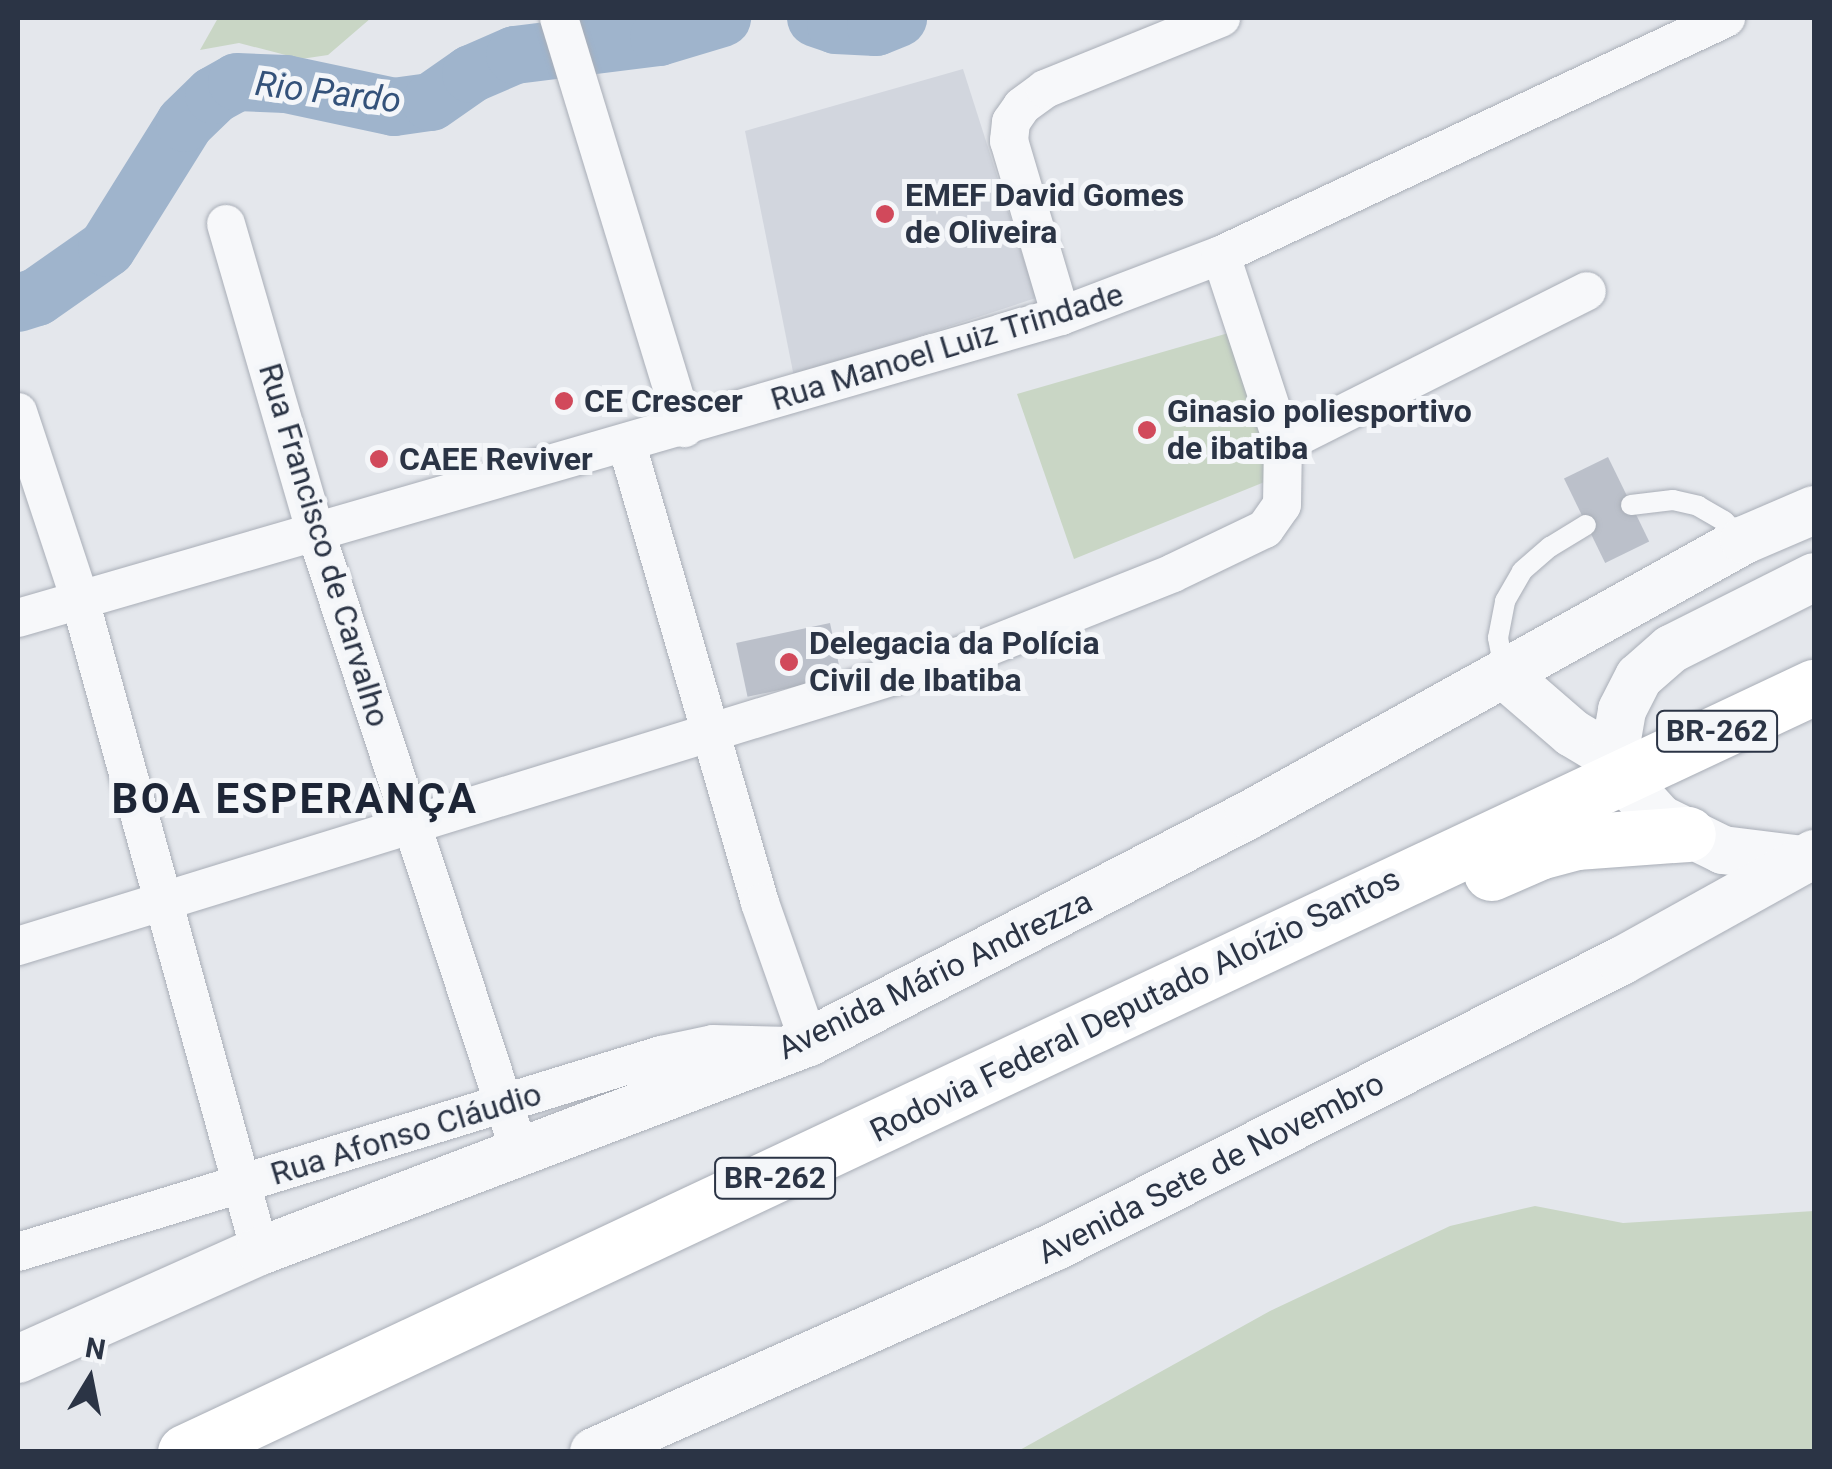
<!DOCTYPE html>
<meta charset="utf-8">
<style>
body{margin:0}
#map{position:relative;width:1832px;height:1469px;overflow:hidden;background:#e4e7ec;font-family:Roboto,sans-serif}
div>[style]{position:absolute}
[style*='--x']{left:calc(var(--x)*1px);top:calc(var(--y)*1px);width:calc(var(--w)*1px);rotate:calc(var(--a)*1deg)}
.built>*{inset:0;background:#d2d6de}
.green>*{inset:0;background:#c9d6c5}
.river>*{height:58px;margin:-29px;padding:0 29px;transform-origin:29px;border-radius:29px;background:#9fb4cc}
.building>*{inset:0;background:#bbc0ca;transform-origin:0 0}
.roads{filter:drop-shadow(0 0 2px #a9aeb7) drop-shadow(0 0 2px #a9aeb7)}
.service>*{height:20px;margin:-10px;padding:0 10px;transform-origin:10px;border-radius:10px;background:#f7f8fa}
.minor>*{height:38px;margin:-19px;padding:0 19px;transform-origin:19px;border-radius:19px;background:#f7f8fa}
.tertiary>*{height:48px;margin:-24px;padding:0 24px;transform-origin:24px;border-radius:24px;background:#f7f8fa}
.trunk>*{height:55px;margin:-27.5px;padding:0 27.5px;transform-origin:27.5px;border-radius:27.5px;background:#fff}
.dots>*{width:28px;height:28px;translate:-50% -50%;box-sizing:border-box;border:5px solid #f4f6f9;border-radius:50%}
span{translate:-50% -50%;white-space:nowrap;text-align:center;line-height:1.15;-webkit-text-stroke:10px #f4f6f9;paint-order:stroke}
.shield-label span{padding:2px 8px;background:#f4f6f9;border:2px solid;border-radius:8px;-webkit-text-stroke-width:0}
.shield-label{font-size:30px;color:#2b3445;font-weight:700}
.poi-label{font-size:32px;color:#2b3445;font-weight:700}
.left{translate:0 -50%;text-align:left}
.street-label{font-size:32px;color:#2b3445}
.water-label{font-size:35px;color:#34527a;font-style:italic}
.district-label{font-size:42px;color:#1d2536;font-weight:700;letter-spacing:2.5px}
.frame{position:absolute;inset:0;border:20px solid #2b3445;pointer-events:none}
.north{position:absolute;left:40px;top:1329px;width:100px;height:100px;-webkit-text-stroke:8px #f4f6f9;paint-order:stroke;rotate:10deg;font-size:28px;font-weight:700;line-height:40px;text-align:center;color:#2b3445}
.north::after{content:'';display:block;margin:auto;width:35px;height:45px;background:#2b3445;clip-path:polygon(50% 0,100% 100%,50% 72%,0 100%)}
</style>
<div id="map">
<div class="built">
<div style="clip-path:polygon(963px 69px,1036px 298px,794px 377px,745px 131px)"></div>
</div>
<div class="green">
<div style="clip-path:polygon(218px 18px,371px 18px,328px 55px,301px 59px,239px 43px,200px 50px)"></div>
<div style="clip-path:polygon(1232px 332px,1262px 406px,1267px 481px,1074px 559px,1017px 394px)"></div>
<div style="clip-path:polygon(1535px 1206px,1623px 1223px,1814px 1211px,1814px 1451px,1018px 1451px,1270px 1311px,1450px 1226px)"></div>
</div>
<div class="river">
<div style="--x:816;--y:18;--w:21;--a:19"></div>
<div style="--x:836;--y:25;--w:40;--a:2.9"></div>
<div style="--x:876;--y:27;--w:24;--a:-22"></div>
<div style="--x:18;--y:303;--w:20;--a:-18"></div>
<div style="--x:37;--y:297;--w:85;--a:-35"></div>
<div style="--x:107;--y:248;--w:147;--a:-58"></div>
<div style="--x:185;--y:123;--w:40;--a:-44"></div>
<div style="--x:214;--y:95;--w:26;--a:-29"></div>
<div style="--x:237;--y:82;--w:49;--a:2.3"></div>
<div style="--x:286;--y:84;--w:110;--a:12"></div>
<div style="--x:394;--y:107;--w:37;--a:-8"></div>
<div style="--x:431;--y:102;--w:49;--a:-35"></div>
<div style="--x:471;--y:74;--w:48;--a:-23.4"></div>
<div style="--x:515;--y:55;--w:145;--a:-7.1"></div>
<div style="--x:659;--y:37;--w:66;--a:-16.8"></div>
</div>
<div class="building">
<div style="left:1608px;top:457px;width:94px;height:49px;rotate:64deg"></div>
<div style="left:830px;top:623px;width:55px;height:96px;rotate:78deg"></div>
</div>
<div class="roads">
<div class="service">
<div style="--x:1631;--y:505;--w:42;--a:-6.8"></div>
<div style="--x:1673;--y:500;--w:26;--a:13"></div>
<div style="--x:1698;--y:506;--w:30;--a:30"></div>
<div style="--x:1724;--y:521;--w:28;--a:44"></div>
<div style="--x:1505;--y:674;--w:37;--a:-101"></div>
<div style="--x:1498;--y:638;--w:38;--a:-79"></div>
<div style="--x:1505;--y:601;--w:34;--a:-60"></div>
<div style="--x:1522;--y:571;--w:37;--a:-41"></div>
<div style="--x:1550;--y:547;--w:42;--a:-31.4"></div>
</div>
<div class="minor">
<div style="--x:559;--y:18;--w:429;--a:73"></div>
<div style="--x:226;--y:224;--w:322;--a:73.8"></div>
<div style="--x:316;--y:533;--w:650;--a:71.79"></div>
<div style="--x:1061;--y:316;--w:183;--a:-106.5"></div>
<div style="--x:1009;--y:141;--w:19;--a:-84"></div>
<div style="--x:1011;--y:122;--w:19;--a:-55"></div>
<div style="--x:1022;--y:106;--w:29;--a:-36"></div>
<div style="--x:1045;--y:89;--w:190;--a:-22"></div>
<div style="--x:18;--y:412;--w:198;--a:71.7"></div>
<div style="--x:80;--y:600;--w:675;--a:74.54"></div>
<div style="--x:1283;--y:444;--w:340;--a:-26.7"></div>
<div style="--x:627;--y:445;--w:477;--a:73.8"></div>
<div style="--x:760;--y:903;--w:147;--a:70.6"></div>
<div style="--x:18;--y:618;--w:1086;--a:-16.15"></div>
<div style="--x:1061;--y:316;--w:171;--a:-20.9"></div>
<div style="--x:1221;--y:255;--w:558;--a:-25.14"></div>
<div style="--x:18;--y:946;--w:1012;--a:-17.13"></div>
<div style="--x:985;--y:648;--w:202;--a:-21.7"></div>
<div style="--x:1173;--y:573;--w:102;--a:-25.6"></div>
<div style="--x:1265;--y:529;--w:29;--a:-55"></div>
<div style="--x:1282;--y:505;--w:61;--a:-89.1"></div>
<div style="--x:1283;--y:444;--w:199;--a:-108.2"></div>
<div style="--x:18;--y:1252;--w:673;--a:-17.03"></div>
<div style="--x:661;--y:1055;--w:53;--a:-11.9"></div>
<div style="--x:713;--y:1044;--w:76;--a:1.5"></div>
</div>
<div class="tertiary">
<div style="--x:1506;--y:676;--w:87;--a:40.8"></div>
<div style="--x:1572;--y:733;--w:55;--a:30.8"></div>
<div style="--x:1803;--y:860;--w:81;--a:-172.9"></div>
<div style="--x:1723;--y:850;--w:70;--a:-153.8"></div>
<div style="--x:1660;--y:819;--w:59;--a:-132.3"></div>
<div style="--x:1620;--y:775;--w:36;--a:-95"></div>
<div style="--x:1617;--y:739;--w:29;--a:-80"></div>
<div style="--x:1622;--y:710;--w:37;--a:-63"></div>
<div style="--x:1639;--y:677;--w:43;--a:-41.2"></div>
<div style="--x:1671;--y:649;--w:160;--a:-26.7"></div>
<div style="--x:18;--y:1359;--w:265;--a:-24.1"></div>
<div style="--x:260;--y:1251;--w:587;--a:-20.84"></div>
<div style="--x:809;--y:1042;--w:495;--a:-27.3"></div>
<div style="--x:1249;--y:815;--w:566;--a:-29.05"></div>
<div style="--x:1744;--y:540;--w:76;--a:-23.2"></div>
<div style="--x:594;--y:1452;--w:506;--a:-24.03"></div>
<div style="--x:1056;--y:1246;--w:633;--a:-26.77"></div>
<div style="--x:1621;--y:961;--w:221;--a:-29"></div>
</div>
<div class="trunk">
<div style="--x:1491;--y:873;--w:52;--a:-23.6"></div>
<div style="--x:1539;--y:852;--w:38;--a:-15"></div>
<div style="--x:1576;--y:842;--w:112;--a:-4.1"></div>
<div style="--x:185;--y:1452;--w:1800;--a:-25.16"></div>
</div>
</div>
<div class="dots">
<div style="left:885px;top:214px;background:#d1495b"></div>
<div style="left:564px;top:401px;background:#d1495b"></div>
<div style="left:1147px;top:430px;background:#d1495b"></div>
<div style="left:379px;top:459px;background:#d1495b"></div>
<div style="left:789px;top:662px;background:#d1495b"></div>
</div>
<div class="shield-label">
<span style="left:1717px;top:731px">BR-262</span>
<span style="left:775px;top:1178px">BR-262</span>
</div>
<div class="poi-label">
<span class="left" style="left:905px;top:214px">EMEF David Gomes<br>de Oliveira</span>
<span class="left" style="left:584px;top:401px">CE Crescer</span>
<span class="left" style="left:1167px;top:430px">Ginasio poliesportivo<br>de ibatiba</span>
<span class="left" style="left:399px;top:459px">CAEE Reviver</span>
<span class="left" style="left:809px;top:662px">Delegacia da Polícia<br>Civil de Ibatiba</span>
</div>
<div class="street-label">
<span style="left:947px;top:347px;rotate:-17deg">Rua Manoel Luiz Trindade</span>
<span style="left:324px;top:545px;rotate:73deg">Rua Francisco de Carvalho</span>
<span style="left:935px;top:975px;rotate:-26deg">Avenida Mário Andrezza</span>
<span style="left:1135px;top:1005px;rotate:-26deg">Rodovia Federal Deputado Aloízio Santos</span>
<span style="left:406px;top:1134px;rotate:-17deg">Rua Afonso Cláudio</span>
<span style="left:1211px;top:1168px;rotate:-27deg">Avenida Sete de Novembro</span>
</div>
<div class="water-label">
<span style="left:328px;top:93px;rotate:7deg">Rio Pardo</span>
</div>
<div class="district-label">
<span style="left:295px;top:799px">BOA ESPERANÇA</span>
</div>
<div class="frame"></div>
<div class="north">N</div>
</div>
